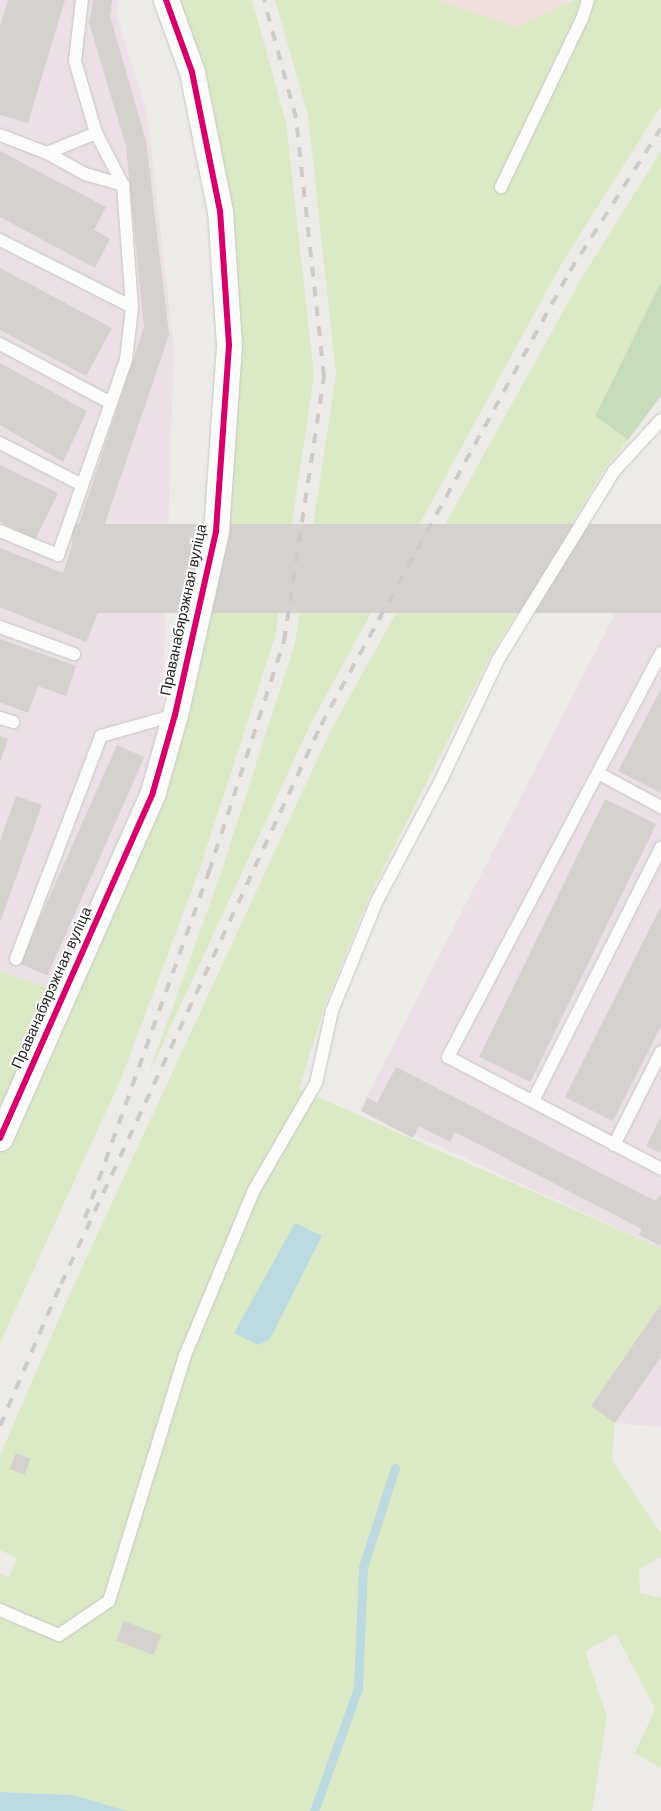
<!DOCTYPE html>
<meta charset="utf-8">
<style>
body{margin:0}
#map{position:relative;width:661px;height:1811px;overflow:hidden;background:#edebe7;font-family:"DM Sans",sans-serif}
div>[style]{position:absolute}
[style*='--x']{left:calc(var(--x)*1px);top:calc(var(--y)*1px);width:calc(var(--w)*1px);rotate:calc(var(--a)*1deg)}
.commercial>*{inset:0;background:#efdfdd}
.industrial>*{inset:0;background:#eae0e6}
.grass>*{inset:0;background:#dbe9c7}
.forest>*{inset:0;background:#c9dbbd}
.water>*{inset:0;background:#bcdadf}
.stream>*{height:9px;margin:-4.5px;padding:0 4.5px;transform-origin:4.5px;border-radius:4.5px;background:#bcdadf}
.building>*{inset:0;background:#d4d1ce;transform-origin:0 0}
.roads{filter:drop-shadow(0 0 1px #c6c5c3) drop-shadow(0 0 1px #c6c5c3)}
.service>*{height:12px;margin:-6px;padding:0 6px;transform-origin:6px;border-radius:6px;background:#fcfcfb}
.minor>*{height:25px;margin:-12.5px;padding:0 12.5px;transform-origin:12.5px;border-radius:12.5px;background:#fcfcfb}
.rail>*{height:4px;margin-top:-2px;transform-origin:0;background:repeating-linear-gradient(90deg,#cbcbca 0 10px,transparent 0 20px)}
.cycleway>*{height:6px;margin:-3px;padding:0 3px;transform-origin:3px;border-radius:3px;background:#d6006c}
span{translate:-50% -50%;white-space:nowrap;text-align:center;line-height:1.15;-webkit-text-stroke:4px #fff;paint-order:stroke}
.street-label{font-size:15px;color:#1f1f1f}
</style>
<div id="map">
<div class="commercial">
<div style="clip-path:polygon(411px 0,571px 0,513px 36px)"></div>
</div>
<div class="industrial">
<div style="clip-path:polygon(0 0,119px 0,116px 14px,147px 112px,174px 349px,161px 744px,55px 990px,0 971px)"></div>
<div style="clip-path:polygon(661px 524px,661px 1248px,360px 1110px)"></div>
<div style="clip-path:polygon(661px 1304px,661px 1427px,615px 1423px,591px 1406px)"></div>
</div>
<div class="grass">
<div style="clip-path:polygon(174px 0,252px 0,286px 122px,314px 376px,275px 637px,199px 871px,121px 1079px,0 1343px,0 971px,55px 990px,159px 801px,236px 346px)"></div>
<div style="clip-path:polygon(275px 0,438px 0,517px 27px,574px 0,661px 0,661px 106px,562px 263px,311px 723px,147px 1078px,220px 876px,295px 643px,336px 375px,308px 115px)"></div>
<div style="clip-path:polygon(661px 151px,661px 282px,595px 416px,628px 440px,608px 464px,491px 655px,369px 897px,324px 1008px,299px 1089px,661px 1248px,661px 1304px,591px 1406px,615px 1423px,612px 1460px,661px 1534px,661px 1556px,639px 1570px,640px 1593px,661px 1598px,661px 1768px,635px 1753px,655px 1709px,616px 1634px,585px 1651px,607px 1717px,592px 1811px,127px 1811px,73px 1795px,0 1792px,0 1574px,9px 1577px,17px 1558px,0 1550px,0 1455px,72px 1289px,330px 732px,581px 279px)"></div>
</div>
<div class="forest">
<div style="clip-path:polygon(661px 282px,661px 396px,628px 440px,595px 416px)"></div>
</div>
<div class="water">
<div style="clip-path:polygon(295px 1223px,322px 1236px,270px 1339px,258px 1345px,234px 1333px)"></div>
<div style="clip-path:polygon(0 1792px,73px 1795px,127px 1811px,0 1811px)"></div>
</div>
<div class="stream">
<div style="--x:314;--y:1811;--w:131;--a:-70.3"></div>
<div style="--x:358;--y:1688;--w:121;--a:-87.6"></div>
<div style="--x:363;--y:1567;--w:104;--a:-72.1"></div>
</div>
<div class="building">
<div style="clip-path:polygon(8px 0,65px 0,28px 123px,0 115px,0 26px)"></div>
<div style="clip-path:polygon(93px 0,112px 0,110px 16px,146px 141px,169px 335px,85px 582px,107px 591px,86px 642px,0 607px,0 548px,63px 573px,144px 327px,126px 146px,89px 23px)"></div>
<div style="clip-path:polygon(0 151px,106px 207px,94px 230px,110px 239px,95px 268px,0 217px)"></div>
<div style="clip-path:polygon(0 268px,112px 328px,86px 376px,0 330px)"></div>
<div style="clip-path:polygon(0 363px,87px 411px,63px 462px,0 425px)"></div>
<div style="clip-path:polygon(0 465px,58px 493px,35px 540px,0 522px)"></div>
<div style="left:661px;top:524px;width:89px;height:589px;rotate:90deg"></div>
<div style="clip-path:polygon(0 639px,76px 666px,66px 696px,38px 686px,28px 713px,0 702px)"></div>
<div style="clip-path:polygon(661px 689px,661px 793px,618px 771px)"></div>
<div style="clip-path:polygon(0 736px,8px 739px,0 762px)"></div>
<div style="left:117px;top:745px;width:30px;height:239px;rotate:24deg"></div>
<div style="clip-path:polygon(16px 796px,42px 805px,0 922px,0 841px)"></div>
<div style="left:605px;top:799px;width:57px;height:287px;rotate:26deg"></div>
<div style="clip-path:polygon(661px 906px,661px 1026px,613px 1121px,565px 1097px)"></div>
<div style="clip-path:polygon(396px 1067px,655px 1201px,661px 1194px,661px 1246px,639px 1235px,642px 1229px,455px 1132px,450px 1142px,419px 1126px,413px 1138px,361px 1111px,368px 1098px,377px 1103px)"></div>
<div style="clip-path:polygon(661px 1117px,661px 1153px,646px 1146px)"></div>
<div style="clip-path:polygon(661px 1304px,661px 1357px,615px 1423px,591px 1406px)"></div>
<div style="left:16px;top:1453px;width:16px;height:17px;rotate:22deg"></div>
<div style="left:124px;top:1621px;width:40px;height:21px;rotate:21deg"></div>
</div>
<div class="roads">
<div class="service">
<div style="--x:0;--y:135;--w:50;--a:21"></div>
<div style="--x:47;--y:153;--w:53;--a:-22.2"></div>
<div style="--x:47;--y:153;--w:43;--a:28.9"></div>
<div style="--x:85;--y:174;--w:40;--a:16"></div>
<div style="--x:501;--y:187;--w:187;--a:-64.3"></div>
<div style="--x:582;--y:19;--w:20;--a:-72"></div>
<div style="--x:0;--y:240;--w:148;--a:26.9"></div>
<div style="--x:0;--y:344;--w:126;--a:28"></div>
<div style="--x:0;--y:443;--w:92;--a:27.1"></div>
<div style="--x:0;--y:531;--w:63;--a:22.5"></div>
<div style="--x:58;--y:555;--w:207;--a:-70.8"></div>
<div style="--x:126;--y:360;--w:53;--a:-83.5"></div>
<div style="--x:132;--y:307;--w:122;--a:-94.2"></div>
<div style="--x:123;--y:185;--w:59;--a:-117.4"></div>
<div style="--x:96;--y:133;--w:75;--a:-106.3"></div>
<div style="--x:75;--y:61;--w:61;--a:-83.5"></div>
<div style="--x:0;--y:627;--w:79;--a:20"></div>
<div style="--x:661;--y:653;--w:457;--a:117.8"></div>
<div style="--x:448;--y:1057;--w:241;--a:27.7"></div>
<div style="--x:0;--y:718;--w:14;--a:17"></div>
<div style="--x:598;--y:773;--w:72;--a:28.4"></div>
<div style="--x:16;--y:959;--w:239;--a:-69.1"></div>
<div style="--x:101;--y:736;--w:77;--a:-15.8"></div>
<div style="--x:533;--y:1101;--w:284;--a:-63.2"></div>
<div style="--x:614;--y:1145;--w:104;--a:-63.2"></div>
<div style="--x:0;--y:1610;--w:64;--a:23"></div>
<div style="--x:59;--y:1635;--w:60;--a:-34.2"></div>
<div style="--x:109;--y:1601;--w:254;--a:-72.8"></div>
<div style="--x:184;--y:1358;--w:182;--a:-67.4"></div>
<div style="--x:254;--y:1190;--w:124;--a:-59.9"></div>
<div style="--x:316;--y:1083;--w:74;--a:-77.5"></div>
<div style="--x:332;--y:1011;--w:119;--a:-67.8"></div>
<div style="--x:377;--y:901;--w:137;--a:-62.1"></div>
<div style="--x:441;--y:780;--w:135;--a:-64.6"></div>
<div style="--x:499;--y:658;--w:220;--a:-58.4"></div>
<div style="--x:614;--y:471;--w:69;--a:-47.3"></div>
</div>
<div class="minor">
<div style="--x:0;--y:1138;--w:378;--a:-66.1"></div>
<div style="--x:153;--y:792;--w:80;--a:-74.1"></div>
<div style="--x:175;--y:715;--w:189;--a:-77.4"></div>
<div style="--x:216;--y:531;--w:186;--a:-86"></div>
<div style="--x:229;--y:345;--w:134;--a:-93.8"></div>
<div style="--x:220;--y:211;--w:142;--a:-101.4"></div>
<div style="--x:192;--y:72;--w:77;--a:-109.9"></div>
</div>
</div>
<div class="rail">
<div style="--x:85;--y:1218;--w:368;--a:-70.3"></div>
<div style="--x:209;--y:872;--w:243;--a:-72"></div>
<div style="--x:284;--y:641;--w:268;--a:-81.4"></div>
<div style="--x:324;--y:376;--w:260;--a:-96.2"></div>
<div style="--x:296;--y:118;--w:122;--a:-105.2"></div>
<div style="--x:0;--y:1426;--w:155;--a:-66.8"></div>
<div style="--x:61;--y:1284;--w:617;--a:-65.06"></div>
<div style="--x:321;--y:725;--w:518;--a:-61.26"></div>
<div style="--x:570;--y:271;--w:169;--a:-57.5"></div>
</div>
<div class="cycleway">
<div style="--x:0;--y:1138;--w:378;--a:-66.1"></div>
<div style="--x:153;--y:792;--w:80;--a:-74.1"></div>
<div style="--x:175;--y:715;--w:189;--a:-77.4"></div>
<div style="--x:216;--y:531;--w:186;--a:-86"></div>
<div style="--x:229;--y:345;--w:134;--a:-93.8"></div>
<div style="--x:220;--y:211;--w:142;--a:-101.4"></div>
<div style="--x:192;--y:72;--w:77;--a:-109.9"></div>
</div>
<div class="street-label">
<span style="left:184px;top:610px;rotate:-78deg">Праванабярэжная вуліца</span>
<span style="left:52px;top:988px;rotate:-66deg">Праванабярэжная вуліца</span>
</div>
</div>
